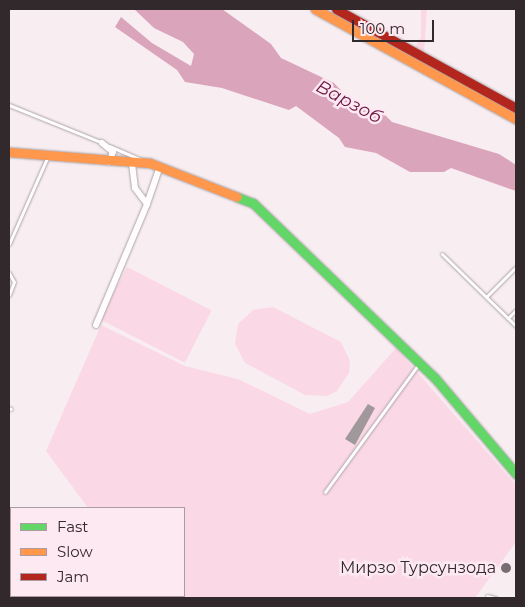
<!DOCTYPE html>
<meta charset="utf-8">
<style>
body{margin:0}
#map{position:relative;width:525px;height:607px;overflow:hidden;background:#f8eef2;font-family:Montserrat,sans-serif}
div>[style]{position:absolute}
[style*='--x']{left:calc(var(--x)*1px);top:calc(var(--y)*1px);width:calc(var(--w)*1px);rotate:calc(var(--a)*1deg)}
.green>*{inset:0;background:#fbd8e6;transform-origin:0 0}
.water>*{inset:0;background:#daa4bb}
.building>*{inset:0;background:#a1989b}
.roads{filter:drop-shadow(0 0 1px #aca4a7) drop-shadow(0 0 1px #aca4a7)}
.lane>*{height:3px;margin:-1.5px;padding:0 1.5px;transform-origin:1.5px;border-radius:1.5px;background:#fefcfd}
.street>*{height:6px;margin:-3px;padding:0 3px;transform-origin:3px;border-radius:3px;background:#fefcfd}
.fast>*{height:9px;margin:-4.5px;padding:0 4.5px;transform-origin:4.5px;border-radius:4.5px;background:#63d668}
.slow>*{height:9px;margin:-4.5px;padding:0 4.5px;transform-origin:4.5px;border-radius:4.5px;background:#ff974d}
.jam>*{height:9px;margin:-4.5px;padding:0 4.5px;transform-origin:4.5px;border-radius:4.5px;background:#b3261e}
.dots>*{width:14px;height:14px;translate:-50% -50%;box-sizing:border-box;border:2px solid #fde9f1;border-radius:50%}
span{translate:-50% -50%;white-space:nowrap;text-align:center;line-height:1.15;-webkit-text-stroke:5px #fde9f1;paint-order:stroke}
.poi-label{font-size:16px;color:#32292c}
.right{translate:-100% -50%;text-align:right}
.water-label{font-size:18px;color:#6d1746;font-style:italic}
.frame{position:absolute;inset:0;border:10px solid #32292c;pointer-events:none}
.legend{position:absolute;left:10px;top:507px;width:175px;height:90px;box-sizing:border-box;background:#fde9f1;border:1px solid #ac9ca2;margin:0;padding:6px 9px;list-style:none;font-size:15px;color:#32292c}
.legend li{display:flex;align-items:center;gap:10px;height:25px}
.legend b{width:25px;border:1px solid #ac9ca2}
.scale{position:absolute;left:352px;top:20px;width:82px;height:22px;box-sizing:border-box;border:2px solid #32292c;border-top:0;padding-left:6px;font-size:15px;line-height:18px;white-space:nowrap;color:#32292c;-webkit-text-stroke:4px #fde9f1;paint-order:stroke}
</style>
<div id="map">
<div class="green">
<div style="clip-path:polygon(421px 9px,427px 9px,424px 54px,414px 49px,421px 37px)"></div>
<div style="left:127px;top:267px;width:95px;height:59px;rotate:27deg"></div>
<div style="clip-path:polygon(273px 307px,341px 342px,350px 361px,349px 373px,337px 391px,327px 396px,305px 395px,245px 363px,235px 344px,238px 324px,253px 310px)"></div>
<div style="clip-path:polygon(101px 325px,185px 366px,238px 379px,310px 414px,348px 402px,396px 348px,516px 485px,516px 542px,475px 598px,156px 598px,153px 596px,184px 596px,184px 508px,88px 508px,46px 451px)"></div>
</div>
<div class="water">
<div style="clip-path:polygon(134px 9px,222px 9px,271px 44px,281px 58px,334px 83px,355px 105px,385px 115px,392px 122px,499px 154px,516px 165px,516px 191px,451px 168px,444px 172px,410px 172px,376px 153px,345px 147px,339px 138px,296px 106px,289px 110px,222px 88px,185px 82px,177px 70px,115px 27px,121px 17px,152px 43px,191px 66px,194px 54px,183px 42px,154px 28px)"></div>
</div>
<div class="building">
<div style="clip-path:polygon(368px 404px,375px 408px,355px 445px,345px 439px)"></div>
</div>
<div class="roads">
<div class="lane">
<div style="--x:9;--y:105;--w:101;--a:22"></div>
<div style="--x:109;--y:146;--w:34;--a:23"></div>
<div style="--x:9;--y:244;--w:96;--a:-66.1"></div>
<div style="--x:442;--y:254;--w:103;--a:44.2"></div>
<div style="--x:9;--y:273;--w:10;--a:61"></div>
<div style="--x:14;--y:282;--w:14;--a:111"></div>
<div style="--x:486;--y:297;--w:42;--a:-45"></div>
<div style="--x:508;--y:318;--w:11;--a:-45"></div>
<div style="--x:9;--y:408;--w:2;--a:27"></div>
<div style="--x:325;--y:492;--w:157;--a:-53.8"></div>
<div style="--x:9;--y:555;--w:4;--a:56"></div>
<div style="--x:49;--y:596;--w:4;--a:34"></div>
<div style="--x:487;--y:596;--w:9;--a:13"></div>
</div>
<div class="street">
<div style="--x:102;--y:143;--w:14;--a:39"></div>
<div style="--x:113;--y:152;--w:11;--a:112"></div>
<div style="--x:147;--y:204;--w:40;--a:-71.1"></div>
<div style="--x:96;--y:325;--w:131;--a:-67.1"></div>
<div style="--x:147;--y:204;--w:20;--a:-127"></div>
<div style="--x:135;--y:188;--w:25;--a:-97"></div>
</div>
<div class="fast">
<div style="--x:237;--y:197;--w:17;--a:21"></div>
<div style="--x:253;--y:203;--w:252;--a:43.9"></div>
<div style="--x:435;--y:378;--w:126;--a:49.8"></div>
</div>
<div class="slow">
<div style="--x:315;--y:9;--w:229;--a:28.7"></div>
<div style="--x:9;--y:152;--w:141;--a:4.5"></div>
<div style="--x:150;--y:163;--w:93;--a:21.3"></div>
</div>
<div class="jam">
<div style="--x:336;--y:9;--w:205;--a:28.8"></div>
</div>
</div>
<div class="dots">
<div style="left:506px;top:568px;background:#776e71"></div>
</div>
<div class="poi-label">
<span class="right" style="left:496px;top:568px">Мирзо Турсунзода</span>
</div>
<div class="water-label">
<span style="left:349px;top:102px;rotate:28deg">Варзоб</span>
</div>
<div class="frame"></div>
<ul class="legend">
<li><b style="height:6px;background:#63d668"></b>Fast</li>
<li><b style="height:6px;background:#ff974d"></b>Slow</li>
<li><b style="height:6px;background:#b3261e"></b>Jam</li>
</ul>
<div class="scale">100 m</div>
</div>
